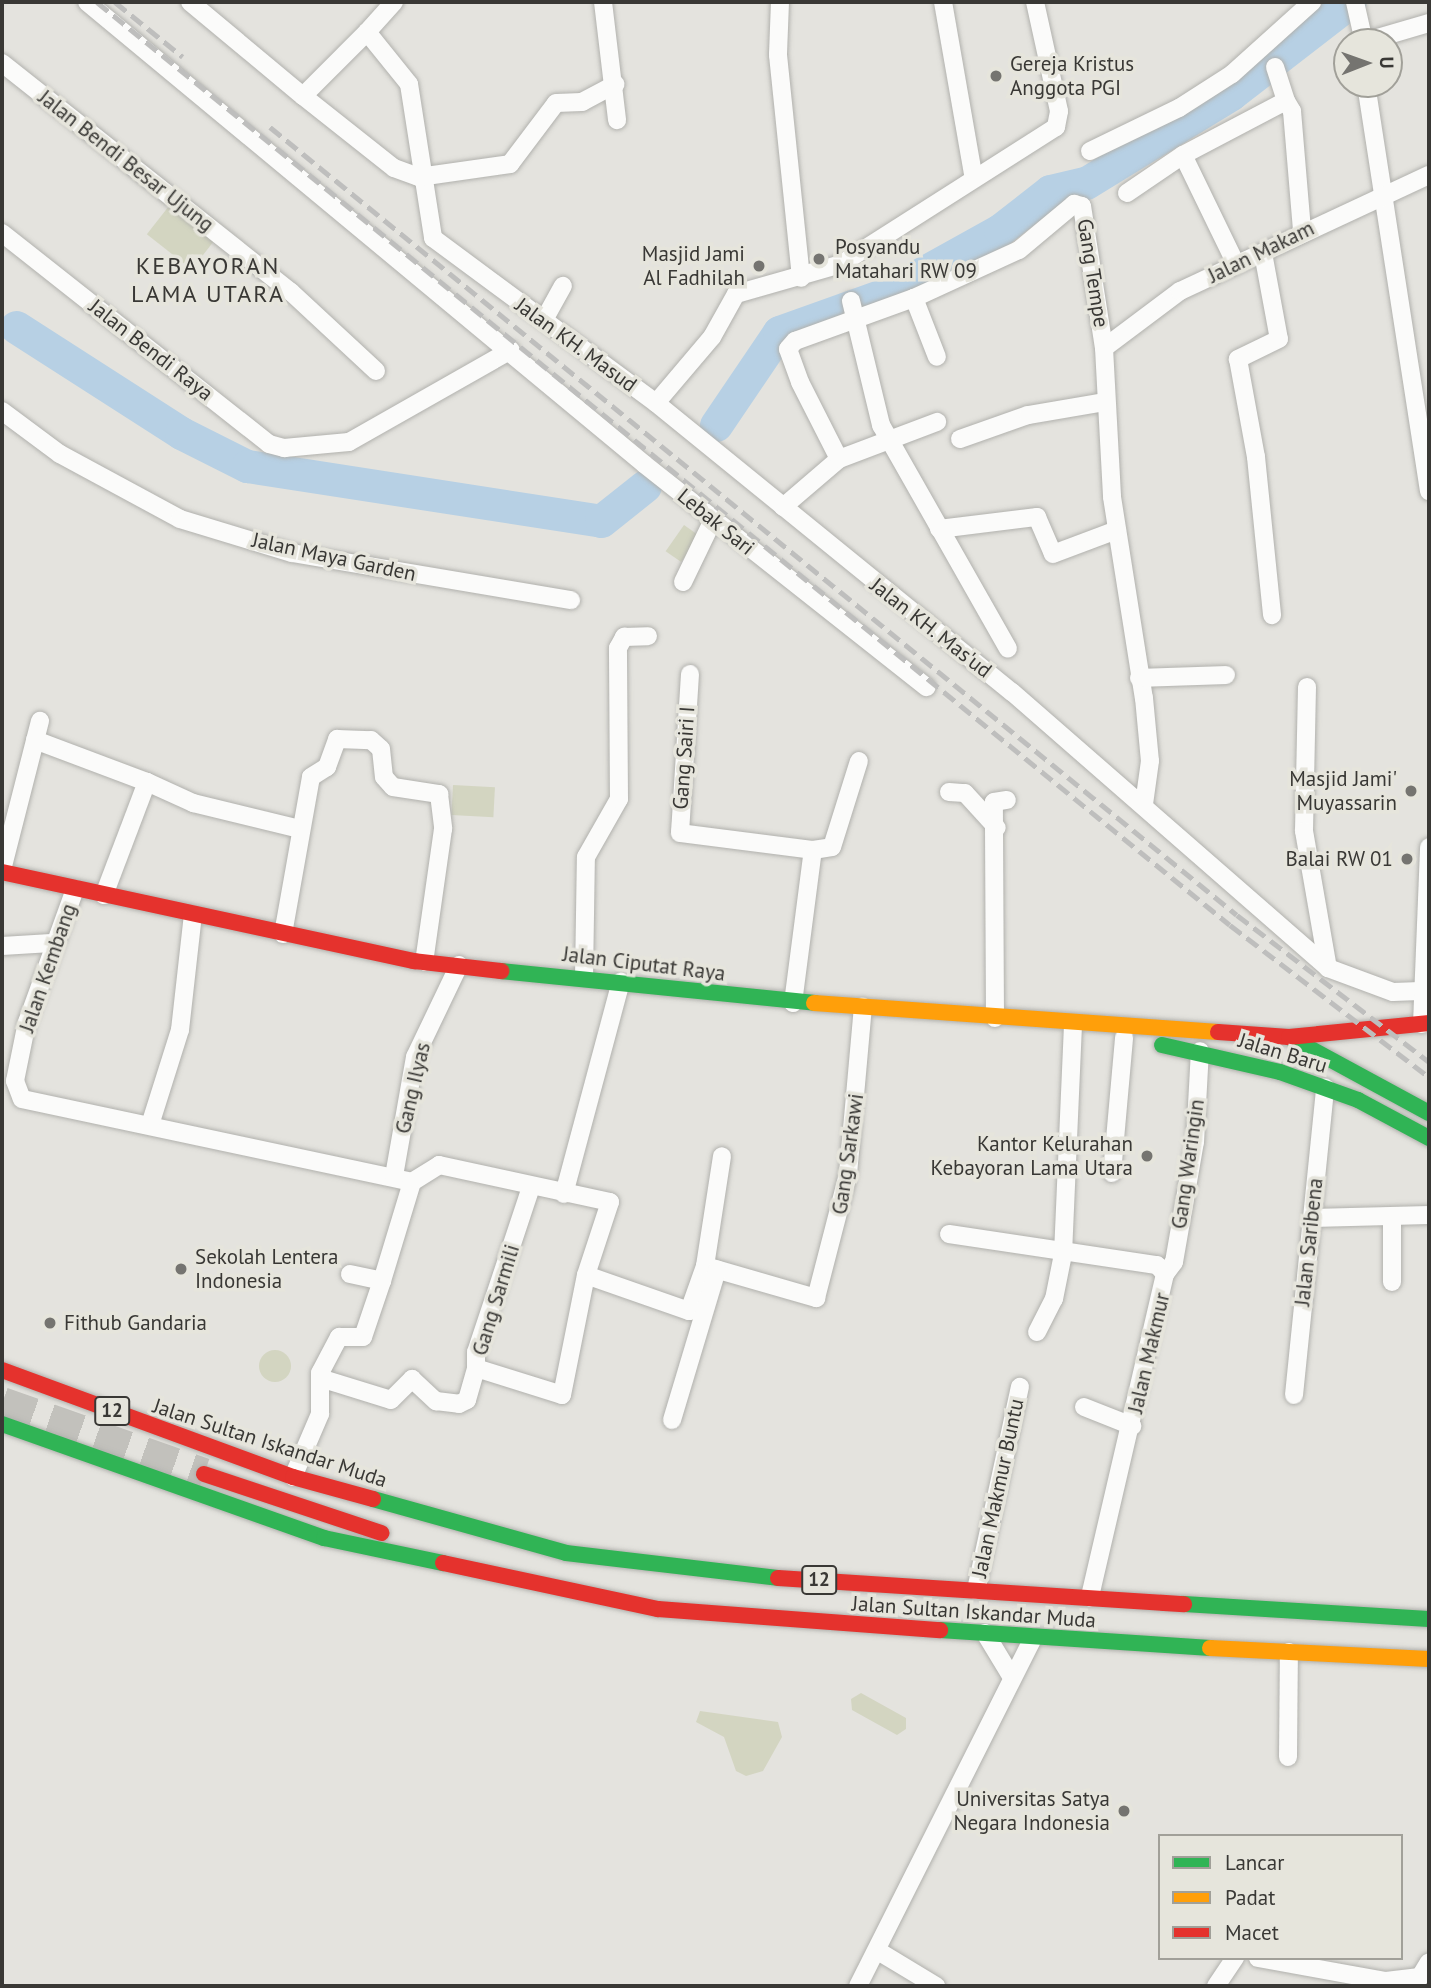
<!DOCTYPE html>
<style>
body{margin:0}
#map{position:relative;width:1431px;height:1988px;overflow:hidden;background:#e4e3de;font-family:"PT Sans",sans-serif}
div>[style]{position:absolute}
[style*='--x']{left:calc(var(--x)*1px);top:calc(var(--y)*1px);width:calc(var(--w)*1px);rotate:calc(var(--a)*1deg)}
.green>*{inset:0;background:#d3d5c1;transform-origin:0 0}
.round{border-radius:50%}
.river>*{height:33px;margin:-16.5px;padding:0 16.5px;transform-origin:16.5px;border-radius:16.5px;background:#b7d0e4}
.highway-tunnel>*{height:33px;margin-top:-16.5px;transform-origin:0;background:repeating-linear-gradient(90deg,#c2c1bc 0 33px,transparent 0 50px)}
.roads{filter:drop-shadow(0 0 2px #b1b1ad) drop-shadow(0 0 2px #b1b1ad)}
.street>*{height:18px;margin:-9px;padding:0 9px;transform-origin:9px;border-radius:9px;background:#fbfbfa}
.fast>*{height:16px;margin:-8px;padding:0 8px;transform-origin:8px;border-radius:8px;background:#30b455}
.slow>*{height:16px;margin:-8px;padding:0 8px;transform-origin:8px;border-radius:8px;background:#ff9f0a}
.jam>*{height:16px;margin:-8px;padding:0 8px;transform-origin:8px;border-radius:8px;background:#e5322d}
.rail>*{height:5px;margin-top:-2.5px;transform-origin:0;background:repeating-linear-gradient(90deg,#bebebd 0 14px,transparent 0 21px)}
.dots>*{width:19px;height:19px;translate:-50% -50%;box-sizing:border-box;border:4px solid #e6e5dc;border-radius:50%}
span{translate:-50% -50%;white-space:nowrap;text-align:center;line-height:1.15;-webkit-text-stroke:7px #e6e5dc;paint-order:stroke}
.shield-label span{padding:2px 5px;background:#e6e5dc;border:2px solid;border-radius:5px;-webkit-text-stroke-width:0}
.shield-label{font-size:19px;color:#393835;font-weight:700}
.poi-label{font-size:21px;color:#393835}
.left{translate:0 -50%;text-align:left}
.right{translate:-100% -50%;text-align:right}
.street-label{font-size:21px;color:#393835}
.quarter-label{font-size:24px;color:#393835;letter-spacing:2px}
.frame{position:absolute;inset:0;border:4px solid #393835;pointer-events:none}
.legend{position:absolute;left:1158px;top:1834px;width:245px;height:126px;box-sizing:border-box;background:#e6e5dc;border:2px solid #a1a099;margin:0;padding:9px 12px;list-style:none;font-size:21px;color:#393835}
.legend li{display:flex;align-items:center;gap:14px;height:35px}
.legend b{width:35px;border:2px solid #a1a099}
.north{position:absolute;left:1333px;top:28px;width:70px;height:70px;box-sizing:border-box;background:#e6e5dc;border:2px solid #a1a099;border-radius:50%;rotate:89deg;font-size:19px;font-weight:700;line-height:28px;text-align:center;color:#393835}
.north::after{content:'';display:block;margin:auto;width:24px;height:32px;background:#757470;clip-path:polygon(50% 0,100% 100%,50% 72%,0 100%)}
</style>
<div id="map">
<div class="green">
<div style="left:169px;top:206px;width:57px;height:36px;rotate:38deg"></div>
<div style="left:684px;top:525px;width:19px;height:32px;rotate:35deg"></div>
<div style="left:453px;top:785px;width:42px;height:30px;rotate:3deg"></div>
<div class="round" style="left:259px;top:1350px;width:32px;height:32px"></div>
<div style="clip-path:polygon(861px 1693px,906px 1718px,906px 1729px,897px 1735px,852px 1710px,851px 1699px)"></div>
<div style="clip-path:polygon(700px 1711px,778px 1722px,782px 1737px,763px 1771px,746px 1776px,736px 1771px,724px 1737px,696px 1722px)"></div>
</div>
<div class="river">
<div style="--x:16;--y:327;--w:196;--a:32.7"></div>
<div style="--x:181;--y:433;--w:74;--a:26.6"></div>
<div style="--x:247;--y:466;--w:358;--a:8.8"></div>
<div style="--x:601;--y:521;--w:56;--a:-38.5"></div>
<div style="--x:716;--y:425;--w:112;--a:-55.9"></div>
<div style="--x:779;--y:332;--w:110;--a:-19.6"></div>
<div style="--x:883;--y:295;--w:134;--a:-29.1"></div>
<div style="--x:1000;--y:230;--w:63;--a:-38"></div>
<div style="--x:1050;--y:191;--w:37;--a:-13"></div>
<div style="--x:1086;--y:183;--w:170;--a:-31.5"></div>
<div style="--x:1231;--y:94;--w:150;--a:-37.7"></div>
</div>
<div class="highway-tunnel">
<div style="--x:2;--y:1403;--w:214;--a:19.4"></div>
</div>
<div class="roads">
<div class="street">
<div style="--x:87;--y:2;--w:724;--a:39.67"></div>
<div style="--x:644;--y:464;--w:360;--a:38.3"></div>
<div style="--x:190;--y:2;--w:147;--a:39.8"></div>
<div style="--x:303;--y:96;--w:91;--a:-45"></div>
<div style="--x:394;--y:2;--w:40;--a:132"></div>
<div style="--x:367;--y:32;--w:67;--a:51.1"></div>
<div style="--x:409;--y:84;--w:156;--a:81.1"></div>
<div style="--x:433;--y:238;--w:277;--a:36.5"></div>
<div style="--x:656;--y:403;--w:459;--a:39.1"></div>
<div style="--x:1012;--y:692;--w:420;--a:41.1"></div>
<div style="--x:1328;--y:968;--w:69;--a:20.3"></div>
<div style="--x:1393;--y:992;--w:27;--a:-2"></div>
<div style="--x:603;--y:2;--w:119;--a:83.2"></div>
<div style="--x:780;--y:2;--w:53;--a:92.2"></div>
<div style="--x:778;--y:55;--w:224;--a:84.1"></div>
<div style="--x:943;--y:2;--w:175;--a:80.1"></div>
<div style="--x:1355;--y:2;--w:41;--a:77.3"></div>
<div style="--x:1364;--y:42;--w:68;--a:-16.3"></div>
<div style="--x:2;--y:63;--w:369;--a:38.4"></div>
<div style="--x:291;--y:292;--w:116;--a:42.9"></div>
<div style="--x:1275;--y:67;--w:36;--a:72"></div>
<div style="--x:1366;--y:84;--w:412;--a:81.2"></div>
<div style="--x:303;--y:96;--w:116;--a:38.4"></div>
<div style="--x:394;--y:168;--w:27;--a:20"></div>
<div style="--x:419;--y:177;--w:92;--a:-8.1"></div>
<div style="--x:510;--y:164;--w:76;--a:-53"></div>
<div style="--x:556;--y:103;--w:26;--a:-2"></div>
<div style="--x:582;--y:102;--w:38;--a:-28"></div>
<div style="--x:1286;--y:101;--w:12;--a:59"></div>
<div style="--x:1292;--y:111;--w:120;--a:85.2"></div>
<div style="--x:1090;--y:151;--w:99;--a:-25.8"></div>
<div style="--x:1179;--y:108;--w:63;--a:-32.7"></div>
<div style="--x:1232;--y:74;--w:108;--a:-42"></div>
<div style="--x:1183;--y:155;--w:121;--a:64.1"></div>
<div style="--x:1127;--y:193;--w:68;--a:-34.2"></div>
<div style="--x:1183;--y:155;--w:116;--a:-27.7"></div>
<div style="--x:2;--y:233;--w:340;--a:38.3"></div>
<div style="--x:269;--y:444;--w:16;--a:15"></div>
<div style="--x:284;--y:448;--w:65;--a:-5.3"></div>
<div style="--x:349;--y:442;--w:186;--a:-29.6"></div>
<div style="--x:1263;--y:253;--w:87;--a:79.5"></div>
<div style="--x:1279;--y:339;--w:46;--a:154"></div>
<div style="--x:1238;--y:359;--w:100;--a:79.6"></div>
<div style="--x:1256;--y:457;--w:159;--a:84.2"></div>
<div style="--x:914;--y:298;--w:63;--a:68.7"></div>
<div style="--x:851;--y:301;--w:128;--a:76.4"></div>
<div style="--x:881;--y:425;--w:257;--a:60.4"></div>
<div style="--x:544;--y:320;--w:39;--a:-61"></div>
<div style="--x:1104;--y:348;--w:95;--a:-36.9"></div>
<div style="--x:1180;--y:291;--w:275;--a:-25"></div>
<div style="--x:656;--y:403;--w:87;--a:-49.7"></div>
<div style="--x:712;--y:337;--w:49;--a:-60.8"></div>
<div style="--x:736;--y:294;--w:109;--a:-15.9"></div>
<div style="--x:841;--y:264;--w:255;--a:-32.5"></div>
<div style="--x:1056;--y:127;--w:16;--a:-79"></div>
<div style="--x:1059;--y:111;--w:112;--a:-102.4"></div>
<div style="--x:2;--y:411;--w:72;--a:36.6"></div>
<div style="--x:60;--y:454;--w:136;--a:28.4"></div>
<div style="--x:180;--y:519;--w:117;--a:16.9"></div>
<div style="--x:292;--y:553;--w:283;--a:9.6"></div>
<div style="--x:960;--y:439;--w:72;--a:-19.4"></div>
<div style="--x:1028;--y:415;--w:77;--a:-9.7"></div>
<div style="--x:839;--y:459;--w:86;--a:-116.9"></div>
<div style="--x:800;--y:382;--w:35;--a:-110"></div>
<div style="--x:788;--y:349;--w:11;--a:-49"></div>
<div style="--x:795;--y:341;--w:127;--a:-19.9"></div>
<div style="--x:914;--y:298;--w:115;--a:-24.6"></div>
<div style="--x:1019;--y:250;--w:72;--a:-39.9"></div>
<div style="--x:1074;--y:204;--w:8;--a:14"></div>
<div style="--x:1082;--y:206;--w:144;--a:81.2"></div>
<div style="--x:1104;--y:348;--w:149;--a:86.9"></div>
<div style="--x:1112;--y:497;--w:204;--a:81"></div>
<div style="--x:1144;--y:698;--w:63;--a:84.6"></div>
<div style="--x:1150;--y:761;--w:43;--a:97.9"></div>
<div style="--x:783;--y:507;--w:74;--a:-40.6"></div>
<div style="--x:839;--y:459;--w:105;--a:-20.7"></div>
<div style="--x:939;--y:529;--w:99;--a:-7"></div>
<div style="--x:1037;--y:517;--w:40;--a:66.6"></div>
<div style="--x:1053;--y:554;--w:68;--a:-20.6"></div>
<div style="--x:683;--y:582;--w:69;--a:-64.2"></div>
<div style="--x:690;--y:674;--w:159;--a:93.6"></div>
<div style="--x:680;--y:833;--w:134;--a:7.3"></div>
<div style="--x:1139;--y:678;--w:87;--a:-2"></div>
<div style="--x:1307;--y:687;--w:144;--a:91.2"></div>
<div style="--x:1304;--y:831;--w:139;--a:80.1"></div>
<div style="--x:35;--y:740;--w:120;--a:20.6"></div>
<div style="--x:949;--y:792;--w:16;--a:4"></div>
<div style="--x:965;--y:793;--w:47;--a:47.6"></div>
<div style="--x:2;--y:870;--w:154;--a:-75.7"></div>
<div style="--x:75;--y:889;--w:141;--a:109.8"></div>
<div style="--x:27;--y:1022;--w:60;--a:101.5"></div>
<div style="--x:15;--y:1081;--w:19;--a:69"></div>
<div style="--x:22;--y:1099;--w:399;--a:12"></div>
<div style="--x:104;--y:895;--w:121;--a:-69.2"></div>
<div style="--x:147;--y:782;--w:51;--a:24.5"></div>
<div style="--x:193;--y:803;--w:110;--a:13.7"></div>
<div style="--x:283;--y:934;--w:159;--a:-79.9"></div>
<div style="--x:311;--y:777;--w:19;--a:-32"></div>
<div style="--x:327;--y:767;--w:30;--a:-70"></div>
<div style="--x:337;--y:739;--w:34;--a:2"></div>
<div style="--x:371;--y:740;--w:13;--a:42"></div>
<div style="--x:381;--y:749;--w:28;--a:84"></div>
<div style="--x:384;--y:777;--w:13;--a:48"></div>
<div style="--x:393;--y:787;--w:47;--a:8.7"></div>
<div style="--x:439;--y:794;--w:35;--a:83"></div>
<div style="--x:443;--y:829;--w:134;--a:98.1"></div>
<div style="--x:2;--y:946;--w:49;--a:-3.5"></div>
<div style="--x:584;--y:978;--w:121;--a:-89.1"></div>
<div style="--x:586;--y:857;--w:67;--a:-60.4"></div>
<div style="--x:619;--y:799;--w:151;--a:-90.4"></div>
<div style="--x:618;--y:648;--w:13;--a:-61"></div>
<div style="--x:624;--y:637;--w:24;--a:-2"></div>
<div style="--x:793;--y:1003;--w:154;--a:-82.6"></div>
<div style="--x:813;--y:850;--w:19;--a:-9"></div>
<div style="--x:832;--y:847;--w:90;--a:-72.6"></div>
<div style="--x:995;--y:1018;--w:216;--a:-90.3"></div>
<div style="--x:994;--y:802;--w:13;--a:-9"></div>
<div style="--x:1422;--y:1024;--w:177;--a:-87.7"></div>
<div style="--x:150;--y:1125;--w:100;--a:-72.5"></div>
<div style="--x:180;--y:1030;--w:116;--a:-83.6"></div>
<div style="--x:1112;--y:1173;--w:136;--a:-84.9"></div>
<div style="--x:394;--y:1176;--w:121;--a:-80"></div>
<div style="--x:415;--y:1057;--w:102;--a:-64.4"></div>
<div style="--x:412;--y:1182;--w:32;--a:-32"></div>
<div style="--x:439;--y:1165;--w:175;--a:12.2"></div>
<div style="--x:610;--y:1202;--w:77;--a:108.2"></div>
<div style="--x:586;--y:1275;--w:109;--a:19.3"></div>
<div style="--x:689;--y:1311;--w:48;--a:-70.4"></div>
<div style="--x:705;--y:1266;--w:111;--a:-81.2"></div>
<div style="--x:531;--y:1187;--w:174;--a:108.4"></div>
<div style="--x:476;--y:1352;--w:16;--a:90"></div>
<div style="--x:476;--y:1368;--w:90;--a:17.4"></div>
<div style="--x:562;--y:1395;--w:122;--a:-78.7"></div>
<div style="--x:564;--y:1194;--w:220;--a:-75"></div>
<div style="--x:1312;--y:1218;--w:117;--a:-1.5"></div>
<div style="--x:949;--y:1234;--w:210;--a:8.5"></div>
<div style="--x:1157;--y:1265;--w:12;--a:48"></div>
<div style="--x:1165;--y:1274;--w:332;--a:103.1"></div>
<div style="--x:705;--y:1266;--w:116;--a:16.1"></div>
<div style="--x:816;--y:1298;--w:128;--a:-75.5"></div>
<div style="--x:848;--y:1174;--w:168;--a:-84.9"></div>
<div style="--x:350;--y:1274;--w:33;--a:12"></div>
<div style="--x:382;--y:1281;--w:103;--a:-73.1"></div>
<div style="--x:1165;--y:1274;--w:15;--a:-53"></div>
<div style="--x:1174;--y:1262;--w:122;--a:-80.1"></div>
<div style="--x:1195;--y:1142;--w:91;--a:-86.9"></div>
<div style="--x:1392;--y:1282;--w:65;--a:-90"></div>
<div style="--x:1037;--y:1332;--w:37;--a:-63"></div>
<div style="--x:1054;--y:1299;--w:46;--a:-78.7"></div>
<div style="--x:1063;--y:1254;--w:231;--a:-87.5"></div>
<div style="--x:320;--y:1378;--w:74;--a:17.2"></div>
<div style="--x:391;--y:1400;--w:30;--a:-45"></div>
<div style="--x:412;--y:1379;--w:33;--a:43"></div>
<div style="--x:436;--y:1401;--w:23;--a:7"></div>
<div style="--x:459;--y:1404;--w:9;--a:-27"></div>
<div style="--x:467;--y:1400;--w:33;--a:-74"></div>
<div style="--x:1294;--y:1395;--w:309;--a:-84.2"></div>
<div style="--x:1084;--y:1407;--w:52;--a:21.6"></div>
<div style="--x:672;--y:1420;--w:157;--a:-73.3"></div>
<div style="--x:293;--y:1477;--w:69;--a:-66.8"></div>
<div style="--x:320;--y:1414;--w:41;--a:-90"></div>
<div style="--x:320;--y:1373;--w:41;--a:-62.2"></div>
<div style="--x:339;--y:1337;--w:24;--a:0"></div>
<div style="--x:363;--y:1337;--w:59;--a:-71.3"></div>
<div style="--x:976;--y:1590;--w:208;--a:-77.8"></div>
<div style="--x:985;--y:1633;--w:50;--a:58.8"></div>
<div style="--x:1288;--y:1757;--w:105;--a:-89.5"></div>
<div style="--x:878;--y:1951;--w:68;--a:31.1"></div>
<div style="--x:1258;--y:1958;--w:130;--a:10.2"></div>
<div style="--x:1386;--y:1981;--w:34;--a:-7"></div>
<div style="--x:1420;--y:1977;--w:17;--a:-59"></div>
<div style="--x:858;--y:1986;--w:390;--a:-63.3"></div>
<div style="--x:1216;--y:1986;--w:34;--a:-56"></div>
</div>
<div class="fast">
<div style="--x:501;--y:971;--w:315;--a:5.8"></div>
<div style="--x:1289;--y:1037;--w:159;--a:28.5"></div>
<div style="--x:1162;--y:1045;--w:121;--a:12.9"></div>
<div style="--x:1280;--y:1072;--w:83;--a:19.7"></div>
<div style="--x:1358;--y:1100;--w:81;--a:28.2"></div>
<div style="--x:2;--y:1424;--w:342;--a:19.5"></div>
<div style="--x:324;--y:1538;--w:122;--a:11.9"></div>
<div style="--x:373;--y:1499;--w:200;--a:15.6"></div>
<div style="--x:566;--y:1553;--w:213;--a:6.7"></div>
<div style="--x:1184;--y:1604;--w:245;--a:3.5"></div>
<div style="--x:940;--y:1630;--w:271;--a:3.8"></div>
</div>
<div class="slow">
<div style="--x:814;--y:1003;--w:405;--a:4.1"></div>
<div style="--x:1210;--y:1648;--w:219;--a:2.9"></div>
</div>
<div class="jam">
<div style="--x:2;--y:872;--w:422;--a:12.2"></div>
<div style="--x:414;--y:961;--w:88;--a:6.6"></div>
<div style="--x:1218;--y:1032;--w:71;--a:4"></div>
<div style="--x:1289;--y:1037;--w:141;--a:-5.7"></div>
<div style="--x:2;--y:1370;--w:310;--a:20.2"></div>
<div style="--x:293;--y:1477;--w:83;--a:15.4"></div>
<div style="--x:204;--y:1474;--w:187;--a:18.4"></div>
<div style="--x:443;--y:1563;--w:220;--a:12.1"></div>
<div style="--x:658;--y:1609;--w:283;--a:4.3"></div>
<div style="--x:778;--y:1578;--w:407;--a:3.7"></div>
</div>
</div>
<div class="rail">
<div style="--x:97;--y:2;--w:1461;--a:39.17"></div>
<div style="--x:1230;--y:925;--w:250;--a:37.4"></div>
<div style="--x:115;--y:2;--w:87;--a:39"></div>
<div style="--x:270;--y:127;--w:1247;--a:39.18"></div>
<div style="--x:1237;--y:915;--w:242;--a:37.4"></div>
</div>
<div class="dots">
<div style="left:996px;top:76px;background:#757470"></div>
<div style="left:819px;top:259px;background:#757470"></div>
<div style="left:759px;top:266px;background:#757470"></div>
<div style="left:1411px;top:791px;background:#757470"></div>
<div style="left:1407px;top:859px;background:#757470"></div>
<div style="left:1147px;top:1156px;background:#757470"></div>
<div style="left:181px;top:1269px;background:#757470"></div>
<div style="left:50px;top:1323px;background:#757470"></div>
<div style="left:1124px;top:1811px;background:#757470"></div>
</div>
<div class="shield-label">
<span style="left:112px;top:1411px">12</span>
<span style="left:819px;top:1580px">12</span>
</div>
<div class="poi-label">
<span class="left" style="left:1010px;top:76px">Gereja Kristus<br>Anggota PGI</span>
<span class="left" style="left:835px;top:259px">Posyandu<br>Matahari RW 09</span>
<span class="right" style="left:745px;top:266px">Masjid Jami<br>Al Fadhilah</span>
<span class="right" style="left:1397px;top:791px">Masjid Jami'<br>Muyassarin</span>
<span class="right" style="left:1393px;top:859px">Balai RW 01</span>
<span class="right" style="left:1133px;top:1156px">Kantor Kelurahan<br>Kebayoran Lama Utara</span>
<span class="left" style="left:195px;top:1269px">Sekolah Lentera<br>Indonesia</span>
<span class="left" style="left:64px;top:1323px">Fithub Gandaria</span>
<span class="right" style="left:1110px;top:1811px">Universitas Satya<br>Negara Indonesia</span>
</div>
<div class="street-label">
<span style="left:126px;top:161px;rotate:38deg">Jalan Bendi Besar Ujung</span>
<span style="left:1261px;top:252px;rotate:-26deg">Jalan Makam</span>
<span style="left:1093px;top:273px;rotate:81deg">Gang Tempe</span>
<span style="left:576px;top:345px;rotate:36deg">Jalan KH. Masud</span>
<span style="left:151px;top:350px;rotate:38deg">Jalan Bendi Raya</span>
<span style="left:716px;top:522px;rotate:39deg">Lebak Sari</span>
<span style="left:334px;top:557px;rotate:12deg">Jalan Maya Garden</span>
<span style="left:931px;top:628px;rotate:38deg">Jalan KH. Mas'ud</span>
<span style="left:684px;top:758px;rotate:-86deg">Gang Sairi I</span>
<span style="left:644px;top:964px;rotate:7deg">Jalan Ciputat Raya</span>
<span style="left:48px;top:968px;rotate:-71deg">Jalan Kembang</span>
<span style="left:1283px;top:1053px;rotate:17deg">Jalan Baru</span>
<span style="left:413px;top:1088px;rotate:-77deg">Gang Ilyas</span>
<span style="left:848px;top:1154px;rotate:-82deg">Gang Sarkawi</span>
<span style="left:1188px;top:1164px;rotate:-82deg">Gang Waringin</span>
<span style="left:1309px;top:1242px;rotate:-84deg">Jalan Saribena</span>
<span style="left:496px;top:1300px;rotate:-73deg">Gang Sarmili</span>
<span style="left:1149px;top:1353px;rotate:-77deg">Jalan Makmur</span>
<span style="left:270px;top:1443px;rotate:18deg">Jalan Sultan Iskandar Muda</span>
<span style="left:998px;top:1488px;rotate:-78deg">Jalan Makmur Buntu</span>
<span style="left:974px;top:1612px;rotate:4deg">Jalan Sultan Iskandar Muda</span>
</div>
<div class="quarter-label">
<span style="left:208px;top:280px">KEBAYORAN<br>LAMA UTARA</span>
</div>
<div class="frame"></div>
<ul class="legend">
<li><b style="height:9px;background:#30b455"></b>Lancar</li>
<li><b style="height:9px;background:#ff9f0a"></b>Padat</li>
<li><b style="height:9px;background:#e5322d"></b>Macet</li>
</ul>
<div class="north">U</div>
</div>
